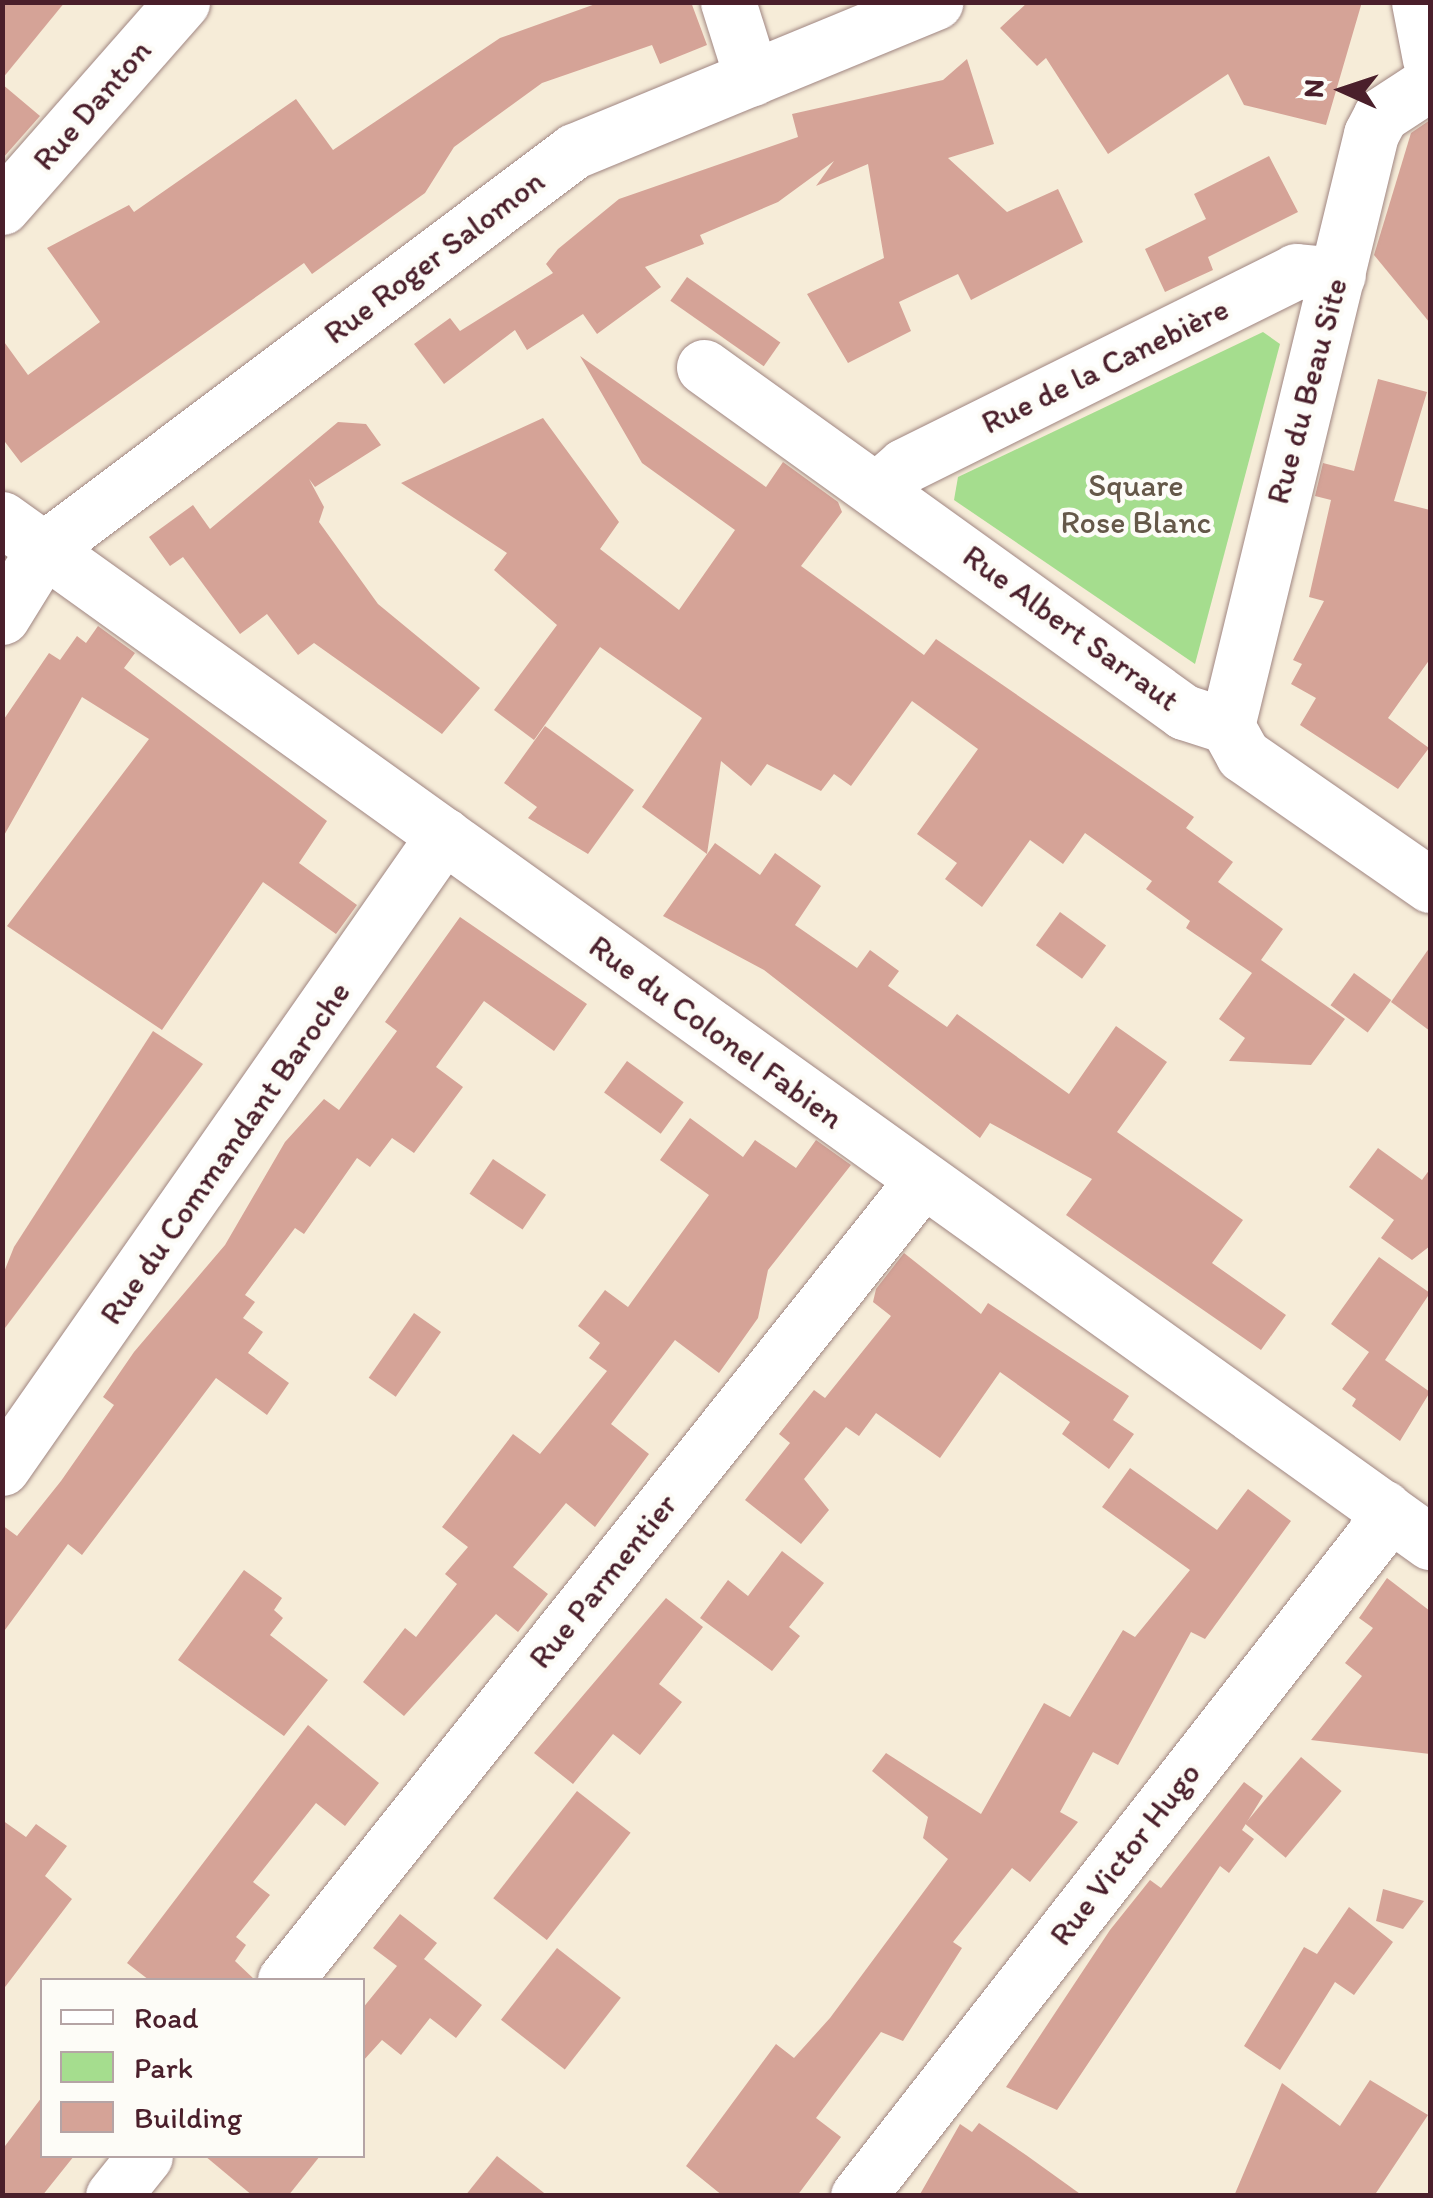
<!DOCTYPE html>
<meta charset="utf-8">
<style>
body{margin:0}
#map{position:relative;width:1433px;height:2198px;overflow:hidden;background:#f6ecd8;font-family:Itim,sans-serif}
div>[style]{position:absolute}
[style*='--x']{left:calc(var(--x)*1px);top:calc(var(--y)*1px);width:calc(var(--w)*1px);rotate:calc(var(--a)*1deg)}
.green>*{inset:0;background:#a5dd8e}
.building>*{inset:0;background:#d5a397;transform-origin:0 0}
.roads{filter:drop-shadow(0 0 2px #a08682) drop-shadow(0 0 2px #a08682)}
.minor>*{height:55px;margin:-27.5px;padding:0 27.5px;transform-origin:27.5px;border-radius:27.5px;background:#fff}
span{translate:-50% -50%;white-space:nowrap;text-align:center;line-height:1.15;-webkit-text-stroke:9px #fdfcf7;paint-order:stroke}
.street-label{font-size:32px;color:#4a1f2b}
.park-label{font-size:32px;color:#655849}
.frame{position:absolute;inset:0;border:5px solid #4a1f2b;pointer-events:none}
.legend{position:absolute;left:40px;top:1978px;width:325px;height:180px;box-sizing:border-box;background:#fdfcf7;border:2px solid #b5a4a5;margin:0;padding:12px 18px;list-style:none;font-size:30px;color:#4a1f2b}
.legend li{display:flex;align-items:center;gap:20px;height:50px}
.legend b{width:50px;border:2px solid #b5a4a5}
.north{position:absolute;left:1293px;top:40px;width:100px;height:100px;-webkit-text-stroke:8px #fdfcf7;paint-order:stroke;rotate:273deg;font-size:28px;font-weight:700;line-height:40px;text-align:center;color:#4a1f2b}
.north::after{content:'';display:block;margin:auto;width:35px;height:45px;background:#4a1f2b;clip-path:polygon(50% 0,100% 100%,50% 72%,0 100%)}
</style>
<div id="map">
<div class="green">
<div style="clip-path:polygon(1263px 332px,1280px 344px,1195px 664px,954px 500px,958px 477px)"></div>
</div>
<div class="building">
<div style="clip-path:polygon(2px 2px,65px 2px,2px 79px)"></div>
<div style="clip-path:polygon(601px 2px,691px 2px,707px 45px,660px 64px,652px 45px,542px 83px,454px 147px,425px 193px,312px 274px,304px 263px,21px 463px,2px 438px,2px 339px,28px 375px,100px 322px,47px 248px,129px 205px,134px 212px,296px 99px,333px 150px,500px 38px)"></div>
<div style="clip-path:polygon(1028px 2px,1362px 2px,1326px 125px,1244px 105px,1228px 74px,1108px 154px,1046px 58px,1037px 66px,1000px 28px)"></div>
<div style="clip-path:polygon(967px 59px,994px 144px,948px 158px,1007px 212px,1058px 189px,1083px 242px,971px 300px,958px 274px,899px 302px,911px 331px,848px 363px,807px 294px,884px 258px,868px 164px,816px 186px,834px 161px,778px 202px,700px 235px,704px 244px,645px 267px,661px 287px,597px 334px,583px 314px,527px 350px,515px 330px,444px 384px,414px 344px,450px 318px,460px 331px,553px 273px,546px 264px,558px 249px,619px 199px,798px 137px,792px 114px,943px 80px)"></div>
<div style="clip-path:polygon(2px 84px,40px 116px,2px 159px)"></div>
<div style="clip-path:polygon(1430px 120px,1430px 323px,1374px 255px,1411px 133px)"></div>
<div style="clip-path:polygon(1269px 156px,1298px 212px,1208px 257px,1213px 270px,1165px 292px,1145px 249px,1206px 219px,1194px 194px)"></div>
<div style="left:687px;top:277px;width:114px;height:29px;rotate:35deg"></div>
<div style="clip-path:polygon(580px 356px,766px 487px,783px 462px,838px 502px,842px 512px,801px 566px,924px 655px,936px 639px,1194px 817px,1186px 828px,1233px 862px,1218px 882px,1283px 929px,1261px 960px,1345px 1019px,1311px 1065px,1229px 1061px,1245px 1038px,1219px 1019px,1252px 973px,1186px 928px,1190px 921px,1146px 889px,1152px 881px,1085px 833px,1063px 864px,1030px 840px,982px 907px,945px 879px,957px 863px,917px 834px,978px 749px,912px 701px,851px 786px,834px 774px,821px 791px,767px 764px,751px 786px,721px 761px,707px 854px,642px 807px,702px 718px,600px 647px,534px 740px,494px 710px,557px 625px,494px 570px,507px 553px,401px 483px,543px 418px,619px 522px,600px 549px,679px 610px,735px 530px,642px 463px)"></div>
<div style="clip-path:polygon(1378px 379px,1427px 392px,1394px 501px,1430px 510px,1430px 659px,1388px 718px,1429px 748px,1398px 789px,1300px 725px,1316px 698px,1291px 684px,1302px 664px,1293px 660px,1324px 601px,1309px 597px,1331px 500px,1315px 496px,1323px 463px,1354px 471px)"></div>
<div style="clip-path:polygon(338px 422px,366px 424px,381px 445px,315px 487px,309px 479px,324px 507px,319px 522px,378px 604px,480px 688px,442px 734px,314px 643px,298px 655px,267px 614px,240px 634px,183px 557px,170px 566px,149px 537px,193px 505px,210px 529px)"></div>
<div style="clip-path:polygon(98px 626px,135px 653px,124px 668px,327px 821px,299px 863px,357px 905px,336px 934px,263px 882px,162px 1030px,7px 926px,149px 739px,82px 697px,2px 839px,2px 722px,49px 653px,60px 660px,77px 636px,86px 643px)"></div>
<div style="clip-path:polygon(545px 726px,634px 790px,588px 854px,528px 818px,537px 807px,504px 783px)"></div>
<div style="clip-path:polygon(715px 843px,760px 875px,775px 853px,821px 886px,795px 925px,857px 968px,870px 950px,899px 971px,888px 986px,947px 1027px,957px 1014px,1069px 1094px,1116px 1026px,1167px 1062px,1117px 1132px,1243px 1220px,1212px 1263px,1286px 1315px,1261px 1350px,1066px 1215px,1092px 1179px,990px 1123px,980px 1138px,764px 970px,663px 916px)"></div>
<div style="left:1060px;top:912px;width:57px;height:41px;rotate:36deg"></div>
<div style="clip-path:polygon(460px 917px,587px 1004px,554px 1051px,484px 1001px,436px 1067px,463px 1087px,414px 1153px,392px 1138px,370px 1167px,357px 1158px,304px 1234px,295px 1228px,245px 1295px,255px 1302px,243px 1318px,263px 1332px,248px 1353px,289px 1383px,267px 1415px,216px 1378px,82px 1555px,68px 1544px,2px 1634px,2px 1525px,17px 1536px,61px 1481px,114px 1405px,103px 1397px,134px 1352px,225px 1245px,285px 1142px,324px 1099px,339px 1110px,397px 1031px,385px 1022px)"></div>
<div style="clip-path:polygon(1430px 947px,1430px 1031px,1391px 1002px)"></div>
<div style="left:1354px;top:973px;width:46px;height:40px;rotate:36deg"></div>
<div style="clip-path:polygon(153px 1031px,203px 1064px,2px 1332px,2px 1277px,14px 1247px)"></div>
<div style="left:627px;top:1061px;width:70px;height:39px;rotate:36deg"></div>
<div style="clip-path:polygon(690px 1118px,743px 1157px,755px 1140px,796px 1168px,816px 1140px,851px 1165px,768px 1270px,758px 1318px,719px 1373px,675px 1340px,611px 1424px,649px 1454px,595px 1527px,566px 1503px,513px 1567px,548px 1594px,518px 1632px,496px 1614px,404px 1716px,363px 1682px,405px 1628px,416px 1637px,457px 1584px,445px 1574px,468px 1547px,442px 1527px,513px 1434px,540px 1454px,607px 1371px,589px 1358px,600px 1343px,578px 1326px,605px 1290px,628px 1307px,709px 1195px,660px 1160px)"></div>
<div style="clip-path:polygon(1378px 1148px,1422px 1180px,1430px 1169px,1430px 1246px,1412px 1260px,1381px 1238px,1394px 1220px,1349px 1187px)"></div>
<div style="left:493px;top:1159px;width:64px;height:42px;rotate:34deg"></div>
<div style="clip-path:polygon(904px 1253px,981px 1314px,988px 1303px,1129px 1396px,1113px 1420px,1134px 1434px,1109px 1469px,1062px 1434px,1070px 1422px,1000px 1372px,940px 1458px,876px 1413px,859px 1436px,846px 1427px,804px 1479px,829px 1510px,801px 1544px,745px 1500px,790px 1443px,779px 1434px,814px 1390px,825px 1398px,891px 1316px,873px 1302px,876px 1289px)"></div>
<div style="clip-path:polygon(1379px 1257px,1430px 1293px,1385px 1360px,1430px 1392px,1400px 1441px,1352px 1406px,1356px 1399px,1342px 1389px,1369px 1352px,1331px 1324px)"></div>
<div style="left:414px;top:1313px;width:33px;height:79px;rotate:35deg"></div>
<div style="clip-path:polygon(1130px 1468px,1217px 1530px,1248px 1489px,1291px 1521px,1205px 1639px,1191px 1632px,1118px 1765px,1093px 1752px,1060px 1812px,1078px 1822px,1030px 1882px,1012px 1868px,953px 1942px,962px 1948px,903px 2041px,881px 2032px,816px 2118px,841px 2137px,797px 2196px,723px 2196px,686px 2166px,776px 2044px,794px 2058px,830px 2018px,948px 1859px,923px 1838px,928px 1817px,872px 1771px,886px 1753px,981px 1814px,1044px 1703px,1070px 1717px,1123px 1630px,1135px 1637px,1190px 1570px,1102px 1507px)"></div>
<div style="clip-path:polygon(782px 1551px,824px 1583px,789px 1627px,800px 1636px,772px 1671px,700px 1618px,728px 1580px,748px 1596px)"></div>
<div style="clip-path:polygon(244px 1570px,282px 1598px,274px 1610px,283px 1618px,270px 1635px,328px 1680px,284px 1736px,178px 1660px)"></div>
<div style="clip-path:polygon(1387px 1578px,1430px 1611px,1430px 1754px,1311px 1740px,1362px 1676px,1345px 1663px,1373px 1628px,1359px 1618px)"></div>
<div style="clip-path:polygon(666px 1598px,703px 1627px,659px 1684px,682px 1702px,640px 1755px,613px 1734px,573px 1784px,534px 1753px)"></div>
<div style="clip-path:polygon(308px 1725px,379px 1783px,345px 1826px,316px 1803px,253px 1882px,270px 1895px,236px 1937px,246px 1945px,235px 1961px,255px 1980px,149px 1980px,127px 1963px)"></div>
<div style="left:1301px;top:1757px;width:53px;height:87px;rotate:40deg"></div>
<div style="clip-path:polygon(1244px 1782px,1263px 1796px,1242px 1830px,1254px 1839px,1229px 1873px,1220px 1866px,1057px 2110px,1006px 2087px,1110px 1930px,1150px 1880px,1161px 1888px)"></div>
<div style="left:577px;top:1791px;width:68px;height:136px;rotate:38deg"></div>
<div style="clip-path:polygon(2px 1820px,26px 1837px,36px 1824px,67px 1846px,45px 1876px,72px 1899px,2px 1991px)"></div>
<div style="clip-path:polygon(1383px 1889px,1424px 1901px,1403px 1929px,1376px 1921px)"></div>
<div style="clip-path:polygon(1349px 1907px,1393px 1942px,1354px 1995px,1335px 1982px,1280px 2070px,1244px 2046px,1304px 1947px,1317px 1954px)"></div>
<div style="clip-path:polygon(400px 1914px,437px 1943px,424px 1959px,482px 2005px,456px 2038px,430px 2018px,401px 2055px,382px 2040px,362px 2062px,362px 2009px,397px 1966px,373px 1948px)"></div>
<div style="left:557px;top:1948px;width:81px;height:91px;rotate:38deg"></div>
<div style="clip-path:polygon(1370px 2080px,1428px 2115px,1374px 2196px,1234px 2196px,1282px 2083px,1340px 2126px)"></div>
<div style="clip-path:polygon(42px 2097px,42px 2156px,74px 2156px,42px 2196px,2px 2196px,2px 2150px)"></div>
<div style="clip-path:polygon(979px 2123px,1026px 2155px,1083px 2196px,919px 2196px,960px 2124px,972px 2132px)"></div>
<div style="clip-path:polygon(205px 2156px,320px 2156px,288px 2196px,253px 2196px)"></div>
<div style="clip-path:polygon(497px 2156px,548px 2196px,465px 2196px)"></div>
</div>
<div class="roads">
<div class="minor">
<div style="--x:728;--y:2;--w:80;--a:72.5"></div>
<div style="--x:1419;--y:2;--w:58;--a:79.1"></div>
<div style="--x:1430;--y:83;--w:59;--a:146.9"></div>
<div style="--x:1381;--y:115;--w:21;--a:118"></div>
<div style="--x:1371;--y:134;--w:609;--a:103.67"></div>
<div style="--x:1227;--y:726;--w:33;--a:61"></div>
<div style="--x:1243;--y:755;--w:228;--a:34.8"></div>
<div style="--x:2;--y:207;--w:273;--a:-48.7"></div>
<div style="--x:704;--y:367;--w:591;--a:35.71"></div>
<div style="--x:1184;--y:712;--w:45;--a:18"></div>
<div style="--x:880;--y:487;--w:32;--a:-41"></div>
<div style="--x:904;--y:466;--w:438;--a:-26.4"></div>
<div style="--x:1296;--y:271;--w:42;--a:5.4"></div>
<div style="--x:2;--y:519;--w:1757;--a:35.62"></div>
<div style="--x:2;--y:617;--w:80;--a:-58.3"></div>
<div style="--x:44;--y:549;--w:663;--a:-36.9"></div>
<div style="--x:574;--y:151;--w:391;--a:-22.4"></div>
<div style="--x:2;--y:1468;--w:772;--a:-55.07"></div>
<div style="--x:285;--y:1980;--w:1022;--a:-51.44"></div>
<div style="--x:113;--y:2196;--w:51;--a:-51.3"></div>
<div style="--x:858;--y:2196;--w:839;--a:-52.02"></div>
<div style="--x:1374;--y:1535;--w:29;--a:-70"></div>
</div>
</div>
<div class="street-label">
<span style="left:92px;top:105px;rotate:-49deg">Rue Danton</span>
<span style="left:434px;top:257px;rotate:-37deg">Rue Roger Salomon</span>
<span style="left:1105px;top:366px;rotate:-26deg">Rue de la Canebière</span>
<span style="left:1307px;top:391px;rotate:-75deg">Rue du Beau Site</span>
<span style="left:1071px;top:628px;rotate:36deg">Rue Albert Sarraut</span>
<span style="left:716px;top:1032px;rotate:36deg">Rue du Colonel Fabien</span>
<span style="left:225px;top:1153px;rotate:-55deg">Rue du Commandant Baroche</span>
<span style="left:603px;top:1581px;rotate:-51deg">Rue Parmentier</span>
<span style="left:1125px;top:1854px;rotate:-52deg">Rue Victor Hugo</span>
</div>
<div class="park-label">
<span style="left:1136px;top:504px">Square<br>Rose Blanc</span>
</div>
<div class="frame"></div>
<ul class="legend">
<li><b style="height:12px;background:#fff"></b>Road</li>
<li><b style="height:28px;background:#a5dd8e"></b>Park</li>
<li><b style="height:28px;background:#d5a397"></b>Building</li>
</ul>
<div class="north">N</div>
</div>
